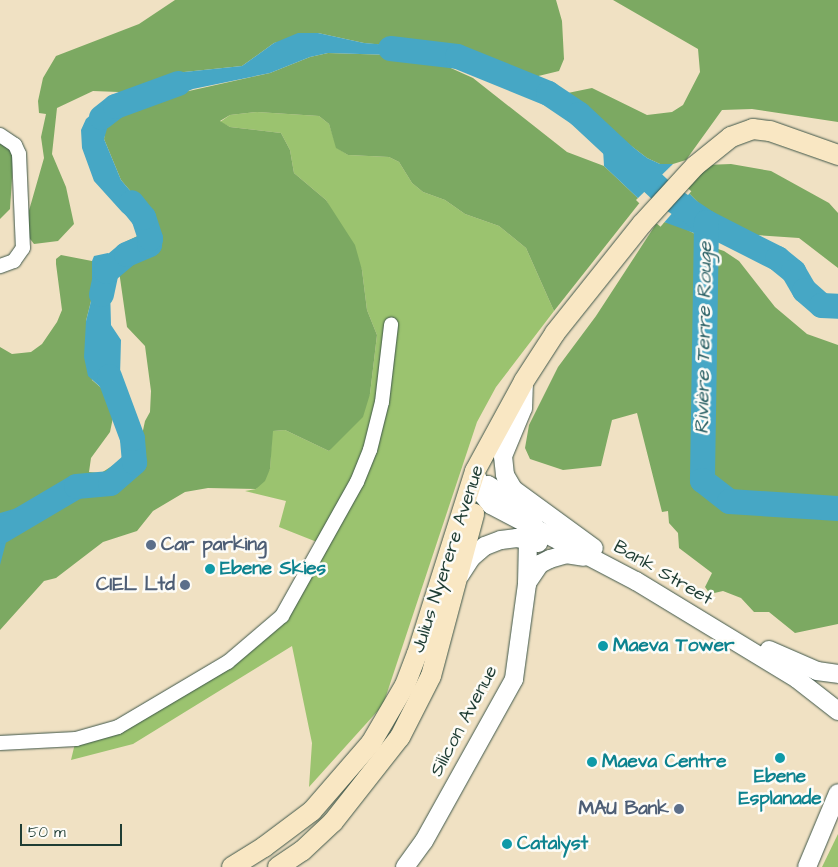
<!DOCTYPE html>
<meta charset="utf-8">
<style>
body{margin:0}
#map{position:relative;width:838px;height:867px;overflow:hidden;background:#f0e1c3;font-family:"Architects Daughter",sans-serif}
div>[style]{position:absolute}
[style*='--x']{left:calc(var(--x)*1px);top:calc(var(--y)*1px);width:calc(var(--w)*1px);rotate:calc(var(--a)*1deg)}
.green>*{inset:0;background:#9bc36f}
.forest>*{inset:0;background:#7ca962}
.water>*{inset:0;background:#46a7c5}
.pier>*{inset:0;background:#f0e1c3;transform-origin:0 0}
.river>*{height:25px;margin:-12.5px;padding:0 12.5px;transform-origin:12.5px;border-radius:12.5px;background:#46a7c5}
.roads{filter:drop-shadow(0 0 1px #3e5649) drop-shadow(0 0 1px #3e5649)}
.minor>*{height:14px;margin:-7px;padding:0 7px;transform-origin:7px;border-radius:7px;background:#fff}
.tertiary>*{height:18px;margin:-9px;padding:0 9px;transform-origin:9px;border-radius:9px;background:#fff}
.secondary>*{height:20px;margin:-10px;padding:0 10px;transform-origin:10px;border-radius:10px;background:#f9e7c3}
.dots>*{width:14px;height:14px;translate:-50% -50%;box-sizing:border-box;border:2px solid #fdfcf7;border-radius:50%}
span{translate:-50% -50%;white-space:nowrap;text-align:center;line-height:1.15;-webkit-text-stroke:5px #fdfcf7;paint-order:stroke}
.service-label{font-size:19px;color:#4e5e75;font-weight:700}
.left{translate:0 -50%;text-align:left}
.right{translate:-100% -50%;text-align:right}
.street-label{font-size:19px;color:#1f3d34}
.culture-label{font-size:19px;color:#0d838f;font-weight:700}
.water-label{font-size:20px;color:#2d6267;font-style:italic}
.scale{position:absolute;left:20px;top:824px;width:102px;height:22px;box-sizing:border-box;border:2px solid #1f3d34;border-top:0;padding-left:6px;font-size:15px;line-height:18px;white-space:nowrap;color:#1f3d34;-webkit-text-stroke:4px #fdfcf7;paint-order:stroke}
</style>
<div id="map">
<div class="green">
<div style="clip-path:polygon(257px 112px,319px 116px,329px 124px,337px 148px,348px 155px,389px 157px,399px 162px,412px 183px,423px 192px,445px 200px,465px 214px,499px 226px,526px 248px,554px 311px,496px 387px,477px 422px,383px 705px,309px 787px,312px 743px,292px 646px,133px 744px,71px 760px,76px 739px,118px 727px,228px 662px,282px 616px,322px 544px,279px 527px,286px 501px,245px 491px,256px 489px,270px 469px,272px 431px,285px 430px,329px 451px,370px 394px,377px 335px,367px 310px,362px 270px,326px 200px,294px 173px,290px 150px,281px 133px,230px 127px,220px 122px,230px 115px)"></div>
<div style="clip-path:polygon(838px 834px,838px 867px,822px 867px)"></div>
</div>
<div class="forest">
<div style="clip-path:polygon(175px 0,556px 0,562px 21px,564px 59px,559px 71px,526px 79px,465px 53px,364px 43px,318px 33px,274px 43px,242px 66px,184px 72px,144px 93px,93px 91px,57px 108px,52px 154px,66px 187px,74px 224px,58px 241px,34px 244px,27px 235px,26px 221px,44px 158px,41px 137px,46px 114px,39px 113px,38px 101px,43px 78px,56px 56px,139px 24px)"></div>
<div style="clip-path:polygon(613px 0,838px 0,838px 122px,752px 109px,722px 110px,686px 160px,673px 164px,660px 164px,647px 158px,617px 135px,598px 132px,564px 118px,558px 95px,592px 88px,647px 115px,672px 112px,683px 105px,700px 72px,698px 49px)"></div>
<div style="clip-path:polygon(328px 53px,424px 56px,473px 78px,567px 152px,604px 166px,641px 201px,554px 311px,526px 248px,499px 226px,465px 214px,445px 200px,423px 192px,412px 183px,399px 162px,389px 157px,348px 155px,336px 148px,329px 124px,319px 116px,257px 112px,230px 115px,220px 121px,230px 127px,281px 133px,290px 150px,294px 173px,326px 200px,355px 245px,362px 270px,367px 310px,377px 335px,370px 394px,363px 417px,329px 451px,285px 430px,273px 431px,270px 469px,265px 481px,256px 489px,208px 488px,185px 492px,153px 511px,137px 531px,103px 542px,56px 578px,44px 581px,0 630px,0 347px,12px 354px,31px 352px,42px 344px,57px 322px,62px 310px,56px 264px,56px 259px,61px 255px,92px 261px,92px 297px,86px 321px,92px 380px,106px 392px,115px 408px,110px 432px,91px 458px,89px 472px,101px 473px,139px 449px,145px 421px,150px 412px,151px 391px,145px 346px,127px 327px,116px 250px,125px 242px,146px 232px,154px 223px,154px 211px,138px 200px,121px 180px,104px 139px,106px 127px,129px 109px,162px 97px,270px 73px,310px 57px)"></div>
<div style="clip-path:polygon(0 139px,14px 148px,10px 209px,0 219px)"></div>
<div style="clip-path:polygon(731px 164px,771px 171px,829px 203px,838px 213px,838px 268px,799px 238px,755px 235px,723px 228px,682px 186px,705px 165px)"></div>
<div style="clip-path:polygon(664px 222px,676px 224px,697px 235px,706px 245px,724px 251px,739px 261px,775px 307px,807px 334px,838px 345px,838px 624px,795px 633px,769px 612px,754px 612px,741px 598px,723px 591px,710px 594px,705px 587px,712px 573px,679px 548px,678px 533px,669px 523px,668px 511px,662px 512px,637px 413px,612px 420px,601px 466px,563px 470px,530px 459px,525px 448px,529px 425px,558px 367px,596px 316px,656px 224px)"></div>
</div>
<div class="water">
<div style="clip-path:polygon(298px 33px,318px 33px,364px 43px,402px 46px,421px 50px,424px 56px,328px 53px,310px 57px,270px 73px,193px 89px,175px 96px,144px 93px,184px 72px,242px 66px,274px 43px)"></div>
<div style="clip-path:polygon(123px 96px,129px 98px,129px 109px,109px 122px,104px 139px,121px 180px,138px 200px,154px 210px,154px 223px,146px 232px,122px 212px,94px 181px,82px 148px,81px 130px,86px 119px,101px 106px)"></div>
<div style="clip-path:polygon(598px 132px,617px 135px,647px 158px,660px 164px,673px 164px,641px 201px,604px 166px,603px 149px,597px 138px)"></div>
<div style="clip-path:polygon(682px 186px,723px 228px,719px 232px,702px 236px,664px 222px)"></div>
<div style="clip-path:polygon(108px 253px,113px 257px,115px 268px,110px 287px,111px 325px,121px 340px,120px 376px,125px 396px,121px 407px,115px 408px,106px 392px,88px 376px,84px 357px,86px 321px,92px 297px,92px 261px,94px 256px)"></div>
<div style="clip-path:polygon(24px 506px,35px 513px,8px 535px,0 565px,0 513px)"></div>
</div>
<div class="pier">
<div style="clip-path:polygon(673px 164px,643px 203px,639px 203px,636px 200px)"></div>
<div style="left:683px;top:184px;width:11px;height:47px;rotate:41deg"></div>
</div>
<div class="river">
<div style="--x:390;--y:48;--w:67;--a:6.8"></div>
<div style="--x:457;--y:56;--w:98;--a:22.1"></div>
<div style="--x:548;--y:93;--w:37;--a:34"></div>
<div style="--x:579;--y:114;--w:119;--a:43"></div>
<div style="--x:666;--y:195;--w:48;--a:34"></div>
<div style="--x:706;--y:222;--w:80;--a:26.9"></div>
<div style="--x:777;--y:258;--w:21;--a:39"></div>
<div style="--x:793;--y:271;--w:22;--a:60"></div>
<div style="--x:804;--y:290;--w:23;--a:41"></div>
<div style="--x:821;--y:305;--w:17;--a:3"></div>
<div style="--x:101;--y:117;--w:18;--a:-38"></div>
<div style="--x:115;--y:106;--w:67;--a:-20.1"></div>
<div style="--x:706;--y:222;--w:258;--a:90.9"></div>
<div style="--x:702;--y:480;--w:34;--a:38"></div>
<div style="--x:729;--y:501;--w:109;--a:3.7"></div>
<div style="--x:101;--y:294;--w:24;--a:-78"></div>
<div style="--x:106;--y:271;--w:26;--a:-40"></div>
<div style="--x:126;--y:254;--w:25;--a:-23"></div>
<div style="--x:149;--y:244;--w:6;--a:-81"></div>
<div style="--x:150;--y:238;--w:22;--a:-108"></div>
<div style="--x:143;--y:217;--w:19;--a:-129"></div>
<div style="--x:0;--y:531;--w:88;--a:-30.6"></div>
<div style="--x:76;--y:486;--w:34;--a:-5"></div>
<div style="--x:110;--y:483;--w:32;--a:-41"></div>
<div style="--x:134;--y:462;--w:24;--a:-95"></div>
<div style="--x:132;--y:438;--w:66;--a:-110.4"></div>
</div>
<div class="roads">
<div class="minor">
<div style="--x:0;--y:135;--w:18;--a:34"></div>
<div style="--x:15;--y:145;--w:10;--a:66"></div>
<div style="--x:19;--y:154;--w:94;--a:87.6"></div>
<div style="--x:23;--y:248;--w:16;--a:125"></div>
<div style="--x:14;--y:261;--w:15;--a:160"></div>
<div style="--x:0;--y:743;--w:76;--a:-3"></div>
<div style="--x:76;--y:739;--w:44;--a:-15.9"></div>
<div style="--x:118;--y:727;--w:128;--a:-30.6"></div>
<div style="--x:228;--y:662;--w:71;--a:-40.4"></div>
<div style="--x:282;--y:616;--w:154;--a:-60.8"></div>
<div style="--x:357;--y:482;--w:35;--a:-68"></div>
<div style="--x:370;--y:450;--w:49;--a:-76"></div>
<div style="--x:382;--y:402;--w:78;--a:-83.3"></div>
</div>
<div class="tertiary">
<div style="--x:524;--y:381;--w:27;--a:92"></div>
<div style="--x:523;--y:408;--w:52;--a:112.6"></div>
<div style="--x:503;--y:456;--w:19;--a:84"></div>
<div style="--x:505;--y:475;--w:16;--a:60"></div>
<div style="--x:513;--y:489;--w:100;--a:36.1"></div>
<div style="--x:475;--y:471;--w:25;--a:72"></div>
<div style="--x:483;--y:495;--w:13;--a:51"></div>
<div style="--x:491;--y:505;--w:164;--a:27.7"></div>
<div style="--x:636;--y:581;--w:188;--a:31.3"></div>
<div style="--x:797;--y:679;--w:52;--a:38"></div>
<div style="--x:472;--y:489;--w:16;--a:-14"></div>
<div style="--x:488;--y:485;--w:57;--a:31.5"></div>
<div style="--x:460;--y:575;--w:20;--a:-57"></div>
<div style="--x:471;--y:558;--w:18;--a:-41"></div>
<div style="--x:485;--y:546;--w:17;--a:-21"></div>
<div style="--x:501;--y:540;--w:16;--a:-7"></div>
<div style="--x:517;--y:538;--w:22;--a:13"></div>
<div style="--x:527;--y:583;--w:23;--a:-56"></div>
<div style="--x:540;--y:564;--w:11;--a:-27"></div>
<div style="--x:550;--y:559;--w:17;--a:-17"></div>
<div style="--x:566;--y:554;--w:18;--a:9"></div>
<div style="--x:769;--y:650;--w:52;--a:23.6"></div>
<div style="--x:817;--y:671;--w:21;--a:8"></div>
<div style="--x:405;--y:867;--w:32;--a:-54"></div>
<div style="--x:424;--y:841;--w:185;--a:-60.9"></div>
<div style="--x:514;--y:679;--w:96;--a:-82.2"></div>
<div style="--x:527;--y:584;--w:44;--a:-88.7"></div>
<div style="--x:807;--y:867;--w:80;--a:-67.3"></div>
</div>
<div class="secondary">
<div style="--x:232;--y:867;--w:38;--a:-32"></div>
<div style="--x:264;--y:847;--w:60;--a:-36.9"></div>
<div style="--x:312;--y:811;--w:90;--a:-49.1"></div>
<div style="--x:371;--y:743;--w:67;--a:-59.6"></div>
<div style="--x:405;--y:685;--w:33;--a:-69"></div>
<div style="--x:417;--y:654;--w:192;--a:-72.4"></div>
<div style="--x:475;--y:471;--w:102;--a:-61.4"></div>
<div style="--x:524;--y:381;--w:57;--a:-57.1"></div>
<div style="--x:555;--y:333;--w:139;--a:-51.4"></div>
<div style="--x:642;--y:224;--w:79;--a:-47.6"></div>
<div style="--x:695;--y:166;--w:46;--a:-38.9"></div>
<div style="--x:731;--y:137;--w:23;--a:-20"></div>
<div style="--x:753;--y:129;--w:17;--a:7"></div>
<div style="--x:770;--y:131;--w:72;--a:19.4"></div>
<div style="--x:278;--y:867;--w:29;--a:-34"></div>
<div style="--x:302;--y:851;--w:42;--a:-43.1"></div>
<div style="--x:333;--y:822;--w:108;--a:-51.8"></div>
<div style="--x:400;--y:737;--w:68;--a:-63.1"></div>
<div style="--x:431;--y:676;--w:168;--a:-75.1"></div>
</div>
</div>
<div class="dots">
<div style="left:151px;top:545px;background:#5c6f8a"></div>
<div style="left:210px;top:569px;background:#0f9aa8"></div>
<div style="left:185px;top:585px;background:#5c6f8a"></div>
<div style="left:603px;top:646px;background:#0f9aa8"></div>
<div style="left:780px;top:758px;background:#0f9aa8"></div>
<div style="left:592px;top:762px;background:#0f9aa8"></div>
<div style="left:679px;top:809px;background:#5c6f8a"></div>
<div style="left:507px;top:844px;background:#0f9aa8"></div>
</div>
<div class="service-label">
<span class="left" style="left:161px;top:545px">Car parking</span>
<span class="right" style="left:175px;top:585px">CIEL Ltd</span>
<span class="right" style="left:669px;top:809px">MAU Bank</span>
</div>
<div class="street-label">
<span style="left:448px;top:559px;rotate:-72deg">Julius Nyerere Avenue</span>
<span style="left:663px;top:573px;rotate:30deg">Bank Street</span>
<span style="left:464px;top:721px;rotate:-62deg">Silicon Avenue</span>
</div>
<div class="culture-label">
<span class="left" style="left:220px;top:569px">Ebene Skies</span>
<span class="left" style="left:613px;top:646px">Maeva Tower</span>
<span class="left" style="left:602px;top:762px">Maeva Centre</span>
<span style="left:780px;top:788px">Ebene<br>Esplanade</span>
<span class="left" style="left:517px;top:844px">Catalyst</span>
</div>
<div class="water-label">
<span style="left:704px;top:338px;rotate:-89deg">Rivière Terre Rouge</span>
</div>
<div class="scale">50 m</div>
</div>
